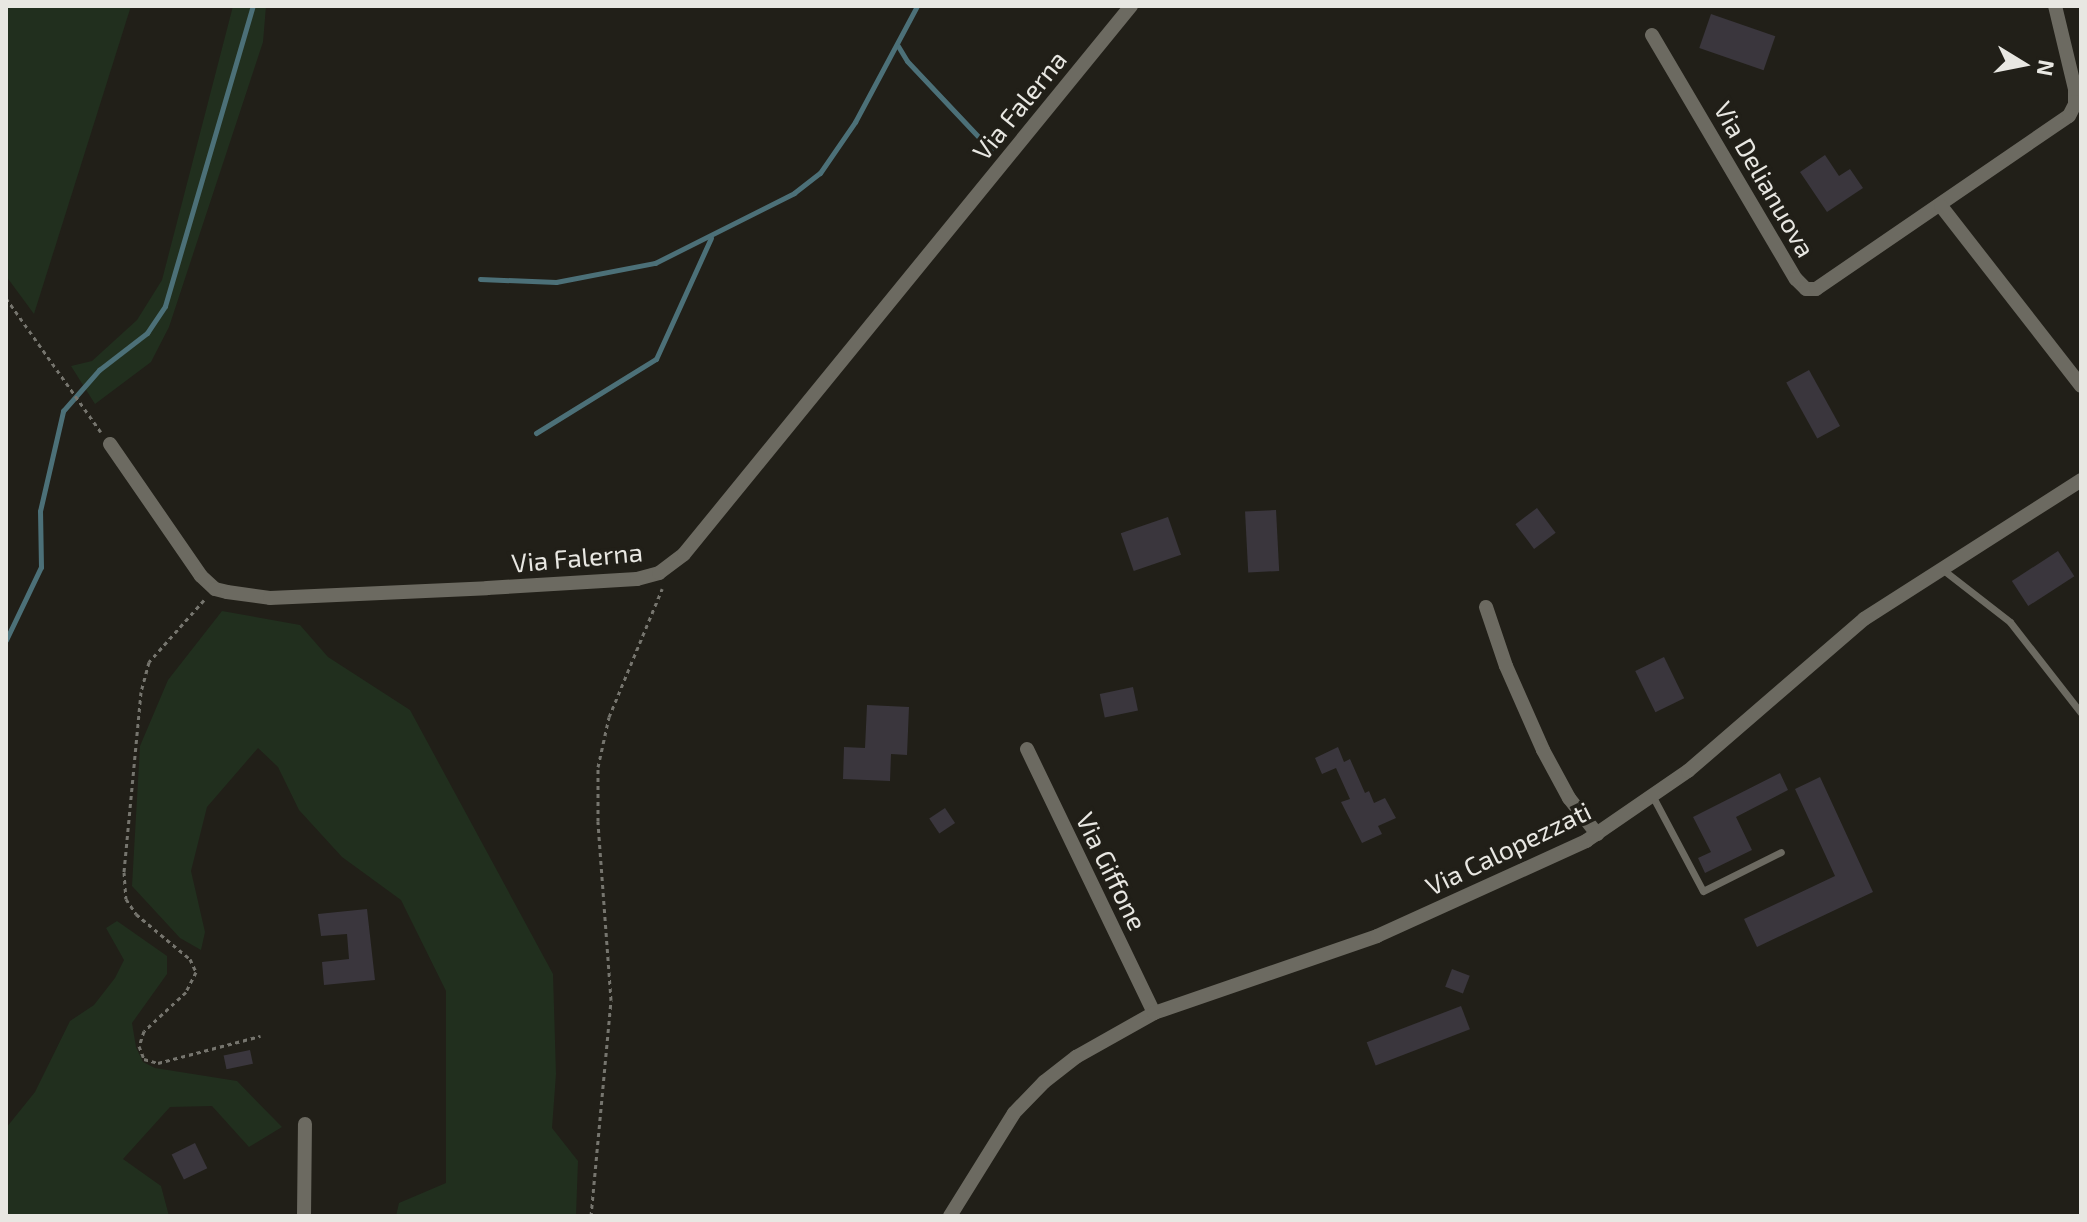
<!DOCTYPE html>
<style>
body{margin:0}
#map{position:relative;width:2087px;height:1222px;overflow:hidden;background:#211f18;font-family:"Exo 2",sans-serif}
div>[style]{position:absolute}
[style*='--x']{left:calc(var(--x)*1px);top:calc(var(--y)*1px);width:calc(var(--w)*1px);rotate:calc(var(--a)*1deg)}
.green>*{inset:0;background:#212f1e}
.stream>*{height:5px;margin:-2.5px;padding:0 2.5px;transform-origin:2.5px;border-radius:2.5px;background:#4c7078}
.building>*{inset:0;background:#3a363d;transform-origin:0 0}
.path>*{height:3px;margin-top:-1.5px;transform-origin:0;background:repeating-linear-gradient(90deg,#76756e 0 4px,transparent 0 8px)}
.lane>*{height:7px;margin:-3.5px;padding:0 3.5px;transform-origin:3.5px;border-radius:3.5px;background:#6c6a61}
.street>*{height:14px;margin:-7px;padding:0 7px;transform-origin:7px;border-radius:7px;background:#6c6a61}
span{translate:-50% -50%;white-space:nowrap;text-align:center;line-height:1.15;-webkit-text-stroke:7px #211f18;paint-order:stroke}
.street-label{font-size:26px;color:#e8e7e2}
.frame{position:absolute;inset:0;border:8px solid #e8e7e2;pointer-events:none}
.north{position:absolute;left:1983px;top:24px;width:80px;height:80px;-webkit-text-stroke:6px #211f18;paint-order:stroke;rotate:100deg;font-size:22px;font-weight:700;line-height:32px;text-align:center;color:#e8e7e2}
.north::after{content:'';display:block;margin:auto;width:28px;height:36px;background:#e8e7e2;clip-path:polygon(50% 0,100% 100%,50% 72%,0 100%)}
</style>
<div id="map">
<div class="green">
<div style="clip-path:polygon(6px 6px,131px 6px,34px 314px,6px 276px)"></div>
<div style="clip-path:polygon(233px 6px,266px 6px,263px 42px,169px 327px,151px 362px,95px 404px,71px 366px,92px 361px,137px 320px,162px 280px)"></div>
<div style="clip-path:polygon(222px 611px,300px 625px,328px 657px,410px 710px,553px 974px,556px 1074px,552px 1128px,578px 1161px,576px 1216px,396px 1216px,399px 1203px,446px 1183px,446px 991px,401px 900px,342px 857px,299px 810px,278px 767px,258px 748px,207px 807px,191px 871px,205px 932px,201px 950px,180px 938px,132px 886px,140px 746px,168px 680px)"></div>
<div style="clip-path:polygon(117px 921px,167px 956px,167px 974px,132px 1023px,136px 1047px,143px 1062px,155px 1068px,237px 1081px,282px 1127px,249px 1147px,212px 1106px,170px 1107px,123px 1159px,161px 1186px,169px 1216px,6px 1216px,6px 1128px,35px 1092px,70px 1021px,94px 1005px,115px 978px,124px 960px,106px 928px)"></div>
</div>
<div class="stream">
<div style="--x:898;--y:46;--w:17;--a:59"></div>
<div style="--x:907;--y:61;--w:122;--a:46.7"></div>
<div style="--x:480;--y:279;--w:76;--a:2.3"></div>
<div style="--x:556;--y:282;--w:101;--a:-10.9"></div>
<div style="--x:655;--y:263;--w:156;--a:-26.7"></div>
<div style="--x:794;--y:193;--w:33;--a:-38"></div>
<div style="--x:820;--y:173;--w:62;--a:-55.5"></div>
<div style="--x:855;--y:122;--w:132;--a:-61.9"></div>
<div style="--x:536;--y:433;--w:141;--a:-31.7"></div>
<div style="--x:656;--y:359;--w:133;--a:-65.6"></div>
<div style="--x:6;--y:640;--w:81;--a:-64.4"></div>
<div style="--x:41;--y:567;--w:56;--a:-91"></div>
<div style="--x:40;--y:511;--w:103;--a:-77"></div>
<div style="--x:63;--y:411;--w:55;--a:-48.7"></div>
<div style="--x:99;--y:370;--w:61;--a:-37.6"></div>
<div style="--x:147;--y:333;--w:32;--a:-56"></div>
<div style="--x:165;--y:306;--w:313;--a:-73.7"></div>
</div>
<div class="building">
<div style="left:1711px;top:14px;width:68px;height:36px;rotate:19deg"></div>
<div style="clip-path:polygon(1825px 155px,1839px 176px,1850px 169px,1863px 188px,1827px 212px,1800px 172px)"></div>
<div style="left:1809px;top:370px;width:64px;height:26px;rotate:61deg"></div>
<div style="left:1537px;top:508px;width:31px;height:27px;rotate:53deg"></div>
<div style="left:1276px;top:510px;width:61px;height:31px;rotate:87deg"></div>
<div style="left:1168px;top:517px;width:40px;height:50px;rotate:71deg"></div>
<div style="left:2058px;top:551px;width:30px;height:55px;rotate:57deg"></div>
<div style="left:1664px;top:657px;width:46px;height:32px;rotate:64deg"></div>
<div style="left:1133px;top:687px;width:24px;height:34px;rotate:78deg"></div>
<div style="clip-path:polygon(867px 705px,909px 707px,907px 755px,891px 754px,890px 781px,843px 779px,844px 747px,865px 748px)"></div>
<div style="clip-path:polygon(1338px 747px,1344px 762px,1350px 759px,1365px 793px,1369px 791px,1374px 803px,1385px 798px,1396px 818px,1378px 826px,1382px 834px,1362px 843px,1341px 802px,1350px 799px,1336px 768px,1322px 774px,1315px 758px)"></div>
<div style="clip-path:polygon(1780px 773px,1788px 790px,1736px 817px,1752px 850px,1705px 873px,1698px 858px,1711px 852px,1693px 817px)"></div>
<div style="clip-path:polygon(1820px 777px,1873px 892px,1757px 947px,1744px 919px,1835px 876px,1795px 789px)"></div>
<div style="left:945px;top:808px;width:18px;height:19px;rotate:56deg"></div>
<div style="clip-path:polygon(367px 909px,375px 980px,324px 985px,322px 962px,349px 959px,347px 934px,321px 936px,318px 914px)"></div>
<div style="left:1452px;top:969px;width:19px;height:19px;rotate:21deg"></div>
<div style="left:1461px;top:1006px;width:25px;height:101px;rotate:69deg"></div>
<div style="left:250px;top:1050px;width:14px;height:27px;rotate:78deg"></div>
<div style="left:195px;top:1143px;width:28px;height:26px;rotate:64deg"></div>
</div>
<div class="path">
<div style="--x:6;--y:298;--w:164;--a:54.7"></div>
<div style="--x:204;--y:600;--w:83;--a:131.6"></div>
<div style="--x:149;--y:662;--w:31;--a:105"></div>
<div style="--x:141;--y:692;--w:181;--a:95.4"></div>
<div style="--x:124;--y:872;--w:27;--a:86"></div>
<div style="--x:126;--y:899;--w:18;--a:56"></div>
<div style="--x:136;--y:914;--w:70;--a:39.8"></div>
<div style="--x:190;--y:959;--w:14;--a:65"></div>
<div style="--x:196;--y:972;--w:22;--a:117"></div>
<div style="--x:186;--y:992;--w:57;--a:137.1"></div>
<div style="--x:144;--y:1031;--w:16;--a:108"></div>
<div style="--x:139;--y:1046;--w:14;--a:69"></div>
<div style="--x:144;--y:1059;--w:15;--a:16"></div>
<div style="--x:158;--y:1063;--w:106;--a:-14.8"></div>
<div style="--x:591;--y:1216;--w:217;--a:-84.7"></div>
<div style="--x:611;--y:1000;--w:179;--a:-94.2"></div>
<div style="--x:598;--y:821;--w:54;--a:-90"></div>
<div style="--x:598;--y:767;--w:51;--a:-77.6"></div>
<div style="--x:609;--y:717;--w:139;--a:-67.5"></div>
</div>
<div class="lane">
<div style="--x:1942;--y:569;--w:86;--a:37.9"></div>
<div style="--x:2010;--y:622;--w:115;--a:52"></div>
<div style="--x:1653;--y:797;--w:106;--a:62"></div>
<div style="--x:1703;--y:891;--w:87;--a:-26.6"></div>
</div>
<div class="street">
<div style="--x:1652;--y:35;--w:283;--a:59.5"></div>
<div style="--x:1796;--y:279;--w:14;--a:45"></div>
<div style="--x:1806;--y:289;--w:10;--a:0"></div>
<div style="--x:1816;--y:289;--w:306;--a:-34.4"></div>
<div style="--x:2069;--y:116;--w:13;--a:-63"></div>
<div style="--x:2075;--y:104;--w:15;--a:-90"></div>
<div style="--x:2075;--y:89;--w:85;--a:-103.5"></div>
<div style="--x:1941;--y:206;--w:228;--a:52.1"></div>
<div style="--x:110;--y:444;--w:160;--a:55.4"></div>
<div style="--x:201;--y:576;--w:19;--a:43"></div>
<div style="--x:215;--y:589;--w:12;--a:14"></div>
<div style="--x:227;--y:592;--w:43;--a:7.9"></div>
<div style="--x:270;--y:598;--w:217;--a:-2.6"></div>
<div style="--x:487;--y:588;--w:150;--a:-3.4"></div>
<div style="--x:637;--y:579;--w:23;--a:-15"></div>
<div style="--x:659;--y:573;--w:31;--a:-37"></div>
<div style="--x:684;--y:554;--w:707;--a:-50.8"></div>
<div style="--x:1486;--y:607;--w:62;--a:71.3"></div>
<div style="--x:1506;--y:666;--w:92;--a:66.2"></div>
<div style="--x:1543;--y:750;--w:55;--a:61.6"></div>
<div style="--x:1569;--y:798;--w:46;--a:52.1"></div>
<div style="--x:1027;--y:749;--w:293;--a:64.3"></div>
<div style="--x:304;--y:1216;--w:92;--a:-89.4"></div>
<div style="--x:950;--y:1216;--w:121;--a:-58.1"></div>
<div style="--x:1014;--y:1113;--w:43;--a:-45.9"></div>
<div style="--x:1044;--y:1082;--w:41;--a:-38"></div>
<div style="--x:1076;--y:1057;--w:90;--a:-29.4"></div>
<div style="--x:1154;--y:1013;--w:236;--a:-19"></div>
<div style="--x:1377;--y:936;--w:230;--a:-24.4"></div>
<div style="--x:1586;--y:841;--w:124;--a:-34.5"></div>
<div style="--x:1688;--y:771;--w:233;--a:-40.8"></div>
<div style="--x:1864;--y:619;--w:258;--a:-32.6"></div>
</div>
<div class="street-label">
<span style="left:1019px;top:105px;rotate:-51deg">Via Falerna</span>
<span style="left:1765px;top:179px;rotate:60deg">Via Delianuova</span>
<span style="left:577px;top:557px;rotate:-5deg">Via Falerna</span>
<span style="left:1508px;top:848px;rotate:-26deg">Via Calopezzati</span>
<span style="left:1112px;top:871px;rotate:64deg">Via Giffone</span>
</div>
<div class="frame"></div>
<div class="north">N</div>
</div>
